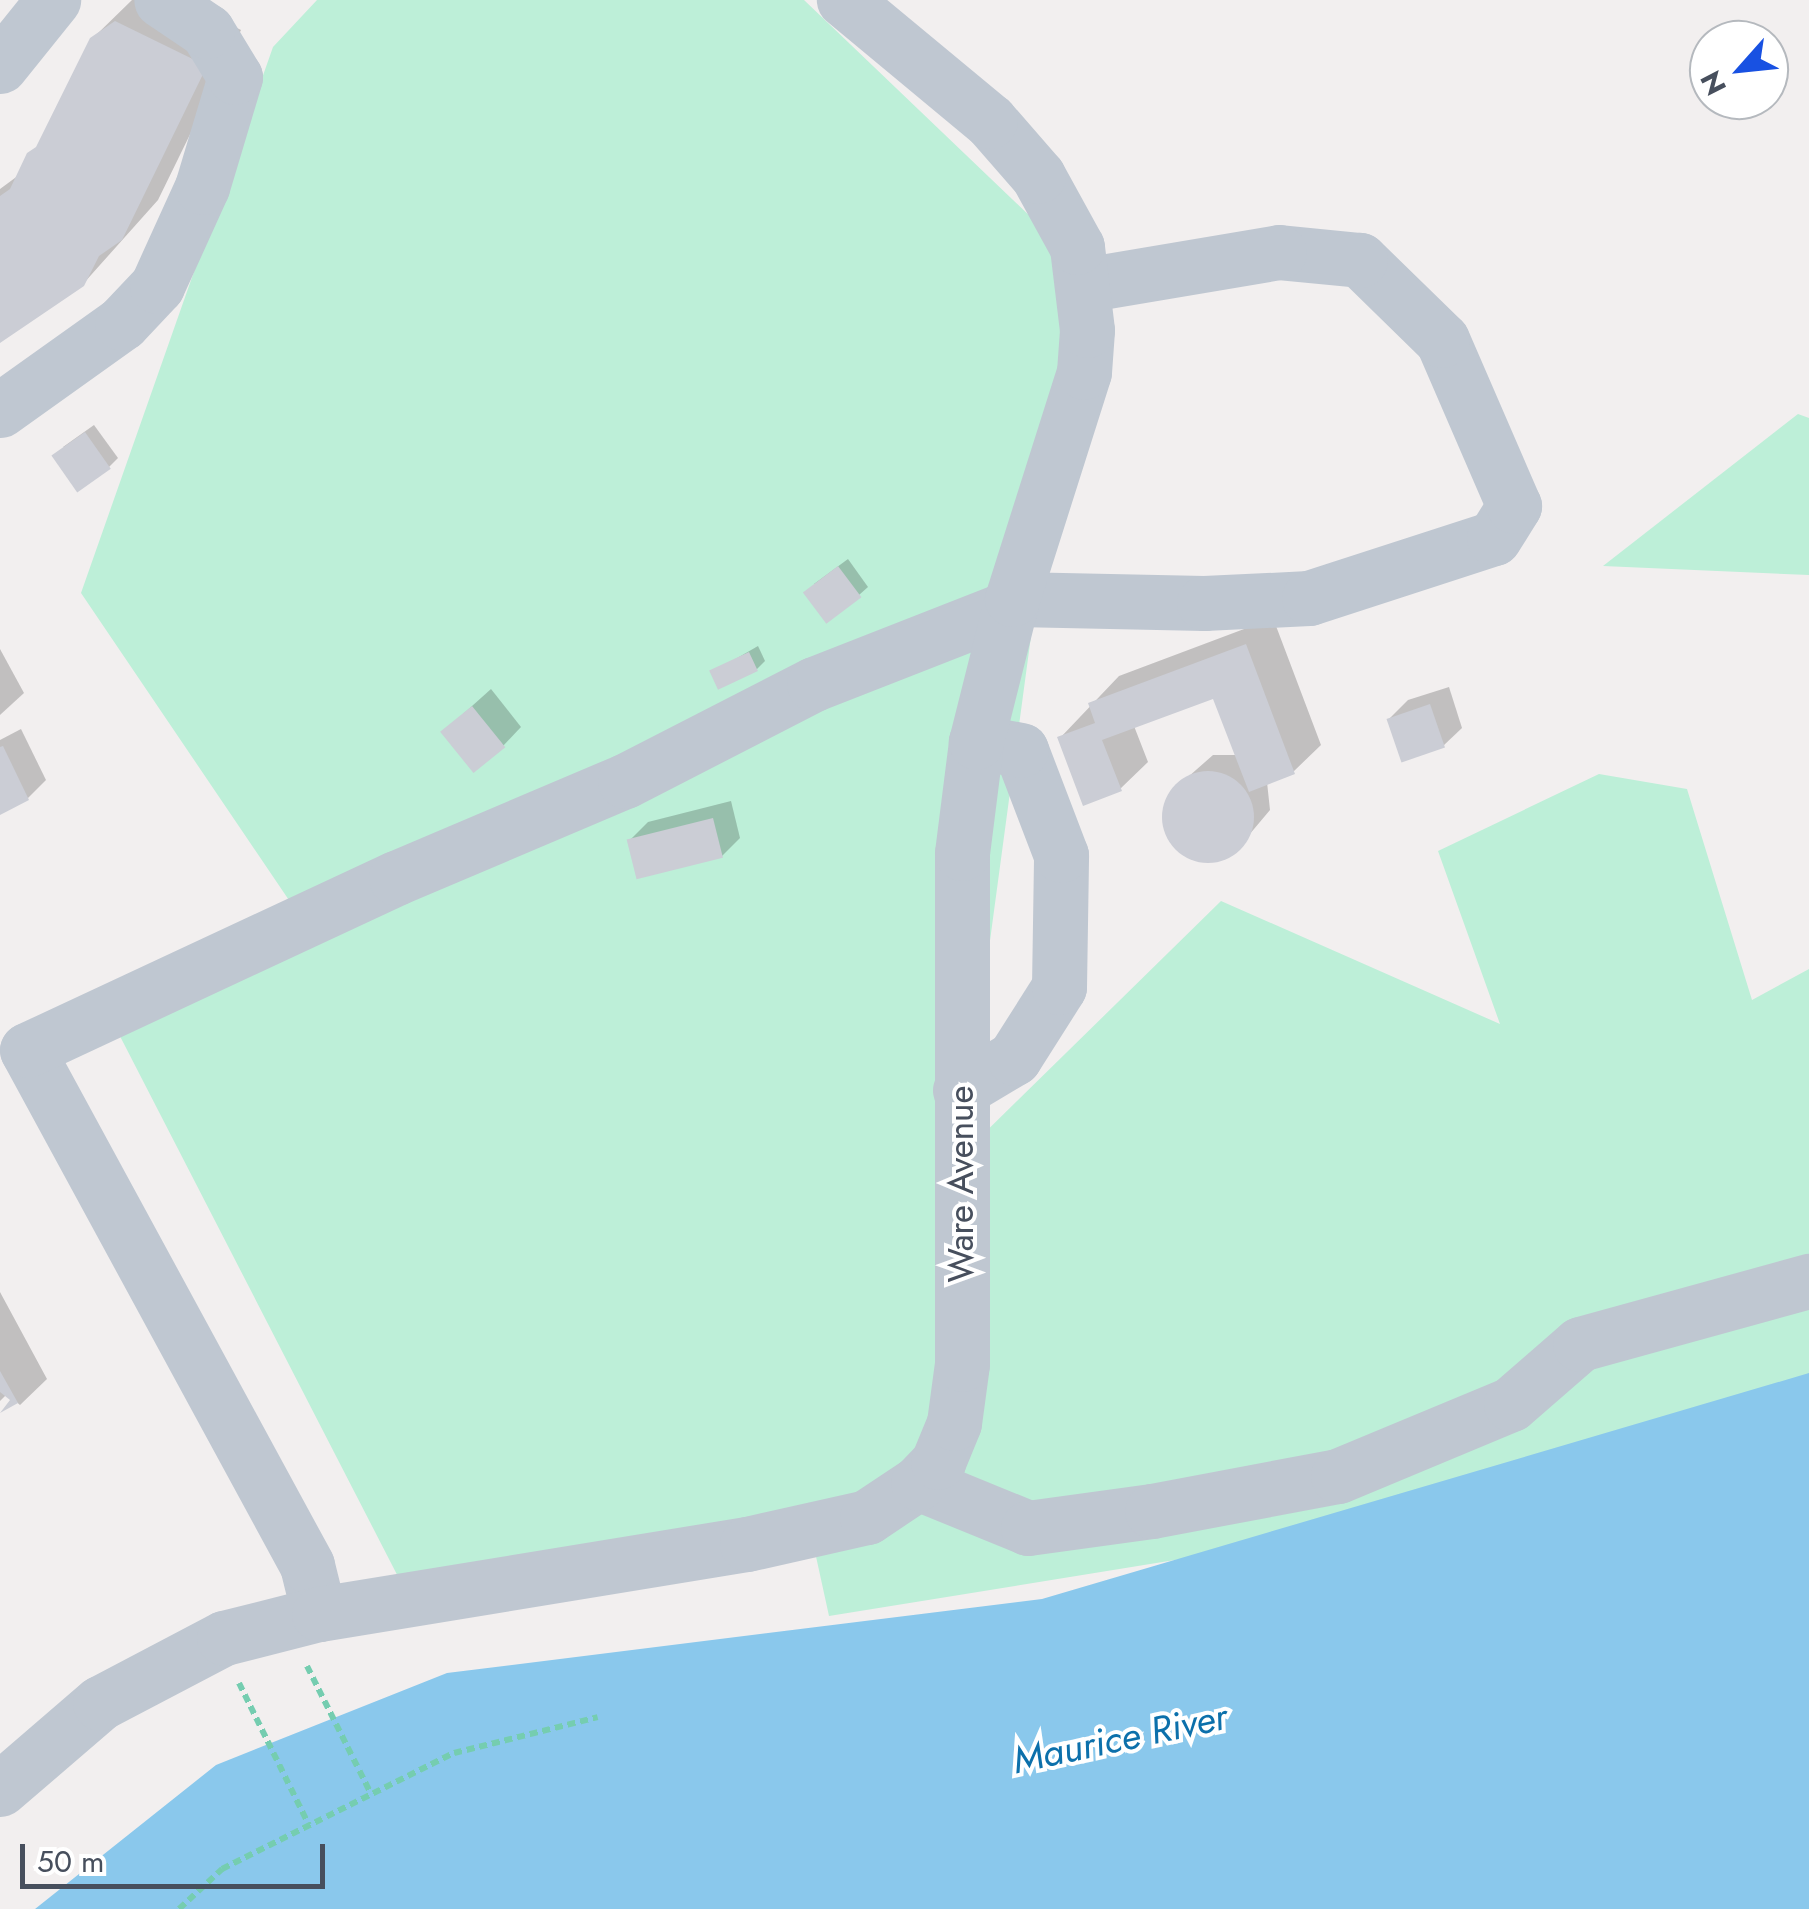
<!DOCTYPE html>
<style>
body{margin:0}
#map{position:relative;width:1809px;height:1909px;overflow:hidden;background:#f2efef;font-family:Jost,sans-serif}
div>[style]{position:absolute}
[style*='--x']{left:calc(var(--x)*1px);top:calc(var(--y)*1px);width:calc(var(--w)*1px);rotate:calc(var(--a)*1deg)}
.green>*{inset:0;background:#bdefd8}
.water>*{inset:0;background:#8ac8ec}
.shadow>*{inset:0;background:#0003}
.building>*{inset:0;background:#cbcdd5;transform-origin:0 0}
.round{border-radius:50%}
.path>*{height:6px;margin-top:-3px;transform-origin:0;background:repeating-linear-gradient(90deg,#75cdb0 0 8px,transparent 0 13px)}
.minor>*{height:55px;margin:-27.5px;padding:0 27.5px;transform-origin:27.5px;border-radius:27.5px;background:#bfc7d1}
span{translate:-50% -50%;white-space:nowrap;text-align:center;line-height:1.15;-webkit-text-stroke:8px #fff;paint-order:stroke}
.street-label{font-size:35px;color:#474f5d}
.water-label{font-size:38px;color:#0c70ab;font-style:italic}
.north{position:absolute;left:1689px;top:20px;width:100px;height:100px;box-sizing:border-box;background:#fff;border:2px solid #b5b9be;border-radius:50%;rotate:243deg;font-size:28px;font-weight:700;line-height:40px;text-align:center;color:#474f5d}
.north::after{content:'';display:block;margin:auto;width:35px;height:45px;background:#1851e2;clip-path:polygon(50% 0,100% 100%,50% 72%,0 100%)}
.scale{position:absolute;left:20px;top:1844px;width:305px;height:45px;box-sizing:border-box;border:5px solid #474f5d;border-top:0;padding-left:12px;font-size:30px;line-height:35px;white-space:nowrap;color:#474f5d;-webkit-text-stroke:8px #fff;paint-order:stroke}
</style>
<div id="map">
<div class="green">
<div style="clip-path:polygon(317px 0,804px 0,1081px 265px,961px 1156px,1221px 901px,1500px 1024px,1438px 851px,1599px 774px,1687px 789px,1752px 1000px,1809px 969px,1809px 1376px,1607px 1490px,829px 1616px,810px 1529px,408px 1596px,106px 1009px,299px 915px,81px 593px,273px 47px)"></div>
<div style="clip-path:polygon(1798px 414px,1809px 418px,1809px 575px,1603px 566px)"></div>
</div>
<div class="water">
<div style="clip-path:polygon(1809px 1373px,1809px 1909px,35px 1909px,216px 1765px,447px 1673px,1042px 1599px)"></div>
</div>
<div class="shadow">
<div style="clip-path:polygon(132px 0,181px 0,241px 30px,158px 200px,83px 284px,0 340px,0 189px,19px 175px,42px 142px,92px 39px)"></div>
<div style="clip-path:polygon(94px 425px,118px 458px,109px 467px,63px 447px)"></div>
<div style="clip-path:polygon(848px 559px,868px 587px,859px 595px,814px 584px)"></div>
<div style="clip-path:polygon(1273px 618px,1321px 745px,1293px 772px,1267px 782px,1270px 810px,1233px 854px,1203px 861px,1176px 847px,1167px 835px,1165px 804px,1171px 792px,1213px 755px,1237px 755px,1215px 695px,1134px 726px,1148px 762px,1120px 789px,1060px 738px,1119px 676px)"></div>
<div style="clip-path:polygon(758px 646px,765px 661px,757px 669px,713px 672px)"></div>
<div style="clip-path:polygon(0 649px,24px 693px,0 715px)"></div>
<div style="clip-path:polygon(1449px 687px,1462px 728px,1443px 746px,1389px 719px,1408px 700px)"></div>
<div style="clip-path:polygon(491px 689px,521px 727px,503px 746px,443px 732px)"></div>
<div style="clip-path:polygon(21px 729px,46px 780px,28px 798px,0 812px,0 740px)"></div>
<div style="clip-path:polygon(731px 801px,740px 838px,722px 856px,629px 841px,648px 822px)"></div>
<div style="clip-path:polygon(0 1292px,47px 1379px,20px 1405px,7px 1394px,0 1401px)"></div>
</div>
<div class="building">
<div style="clip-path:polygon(115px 21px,207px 66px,122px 240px,99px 256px,84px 286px,0 343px,0 196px,10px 189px,27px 153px,36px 147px,90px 38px)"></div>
<div style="left:85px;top:432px;width:45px;height:41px;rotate:55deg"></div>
<div style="left:838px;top:566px;width:39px;height:44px;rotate:53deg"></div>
<div style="clip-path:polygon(1246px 644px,1295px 774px,1249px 792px,1213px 699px,1102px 740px,1122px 791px,1083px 806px,1057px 737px,1095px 723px,1088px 703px)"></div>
<div style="left:749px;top:652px;width:21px;height:44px;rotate:65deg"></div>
<div style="left:1430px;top:704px;width:46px;height:46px;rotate:71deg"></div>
<div style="left:472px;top:706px;width:53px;height:41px;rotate:51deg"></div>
<div style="clip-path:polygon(3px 746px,29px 800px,0 815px,0 747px)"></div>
<div class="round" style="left:1162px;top:771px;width:92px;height:92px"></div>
<div style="left:713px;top:818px;width:41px;height:89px;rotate:76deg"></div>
<div style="clip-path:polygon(0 1371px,18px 1403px,0 1413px,10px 1400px,0 1392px)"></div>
</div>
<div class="path">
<div style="--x:307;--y:1666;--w:143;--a:63.4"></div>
<div style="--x:239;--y:1683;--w:158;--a:63.8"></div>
<div style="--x:179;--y:1909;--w:59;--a:-42.9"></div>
<div style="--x:222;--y:1869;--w:259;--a:-26.6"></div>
<div style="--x:454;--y:1753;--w:148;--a:-14"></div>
</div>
<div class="minor">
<div style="--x:0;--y:66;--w:85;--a:-51.2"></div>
<div style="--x:0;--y:410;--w:150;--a:-35.5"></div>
<div style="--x:122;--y:323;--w:51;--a:-46.6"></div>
<div style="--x:157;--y:286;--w:109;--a:-65.6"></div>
<div style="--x:202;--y:187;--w:115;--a:-73.3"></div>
<div style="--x:235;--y:77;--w:54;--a:-121.3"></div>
<div style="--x:207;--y:31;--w:55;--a:-146"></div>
<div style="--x:1012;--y:599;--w:192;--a:1.2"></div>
<div style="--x:1204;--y:603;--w:105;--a:-2.7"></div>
<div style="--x:1309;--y:598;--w:194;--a:-18"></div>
<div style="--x:1494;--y:538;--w:38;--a:-58"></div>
<div style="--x:1514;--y:506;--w:181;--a:-113.4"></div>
<div style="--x:1442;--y:340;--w:115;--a:-135.7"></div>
<div style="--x:1360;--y:260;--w:81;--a:-174.4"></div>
<div style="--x:1279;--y:252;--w:199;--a:170.4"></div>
<div style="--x:960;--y:1090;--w:63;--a:-30.7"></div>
<div style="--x:1014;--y:1058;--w:84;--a:-57.6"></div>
<div style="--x:1059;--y:987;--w:132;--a:-89.1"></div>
<div style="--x:1061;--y:855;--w:112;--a:-110.9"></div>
<div style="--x:1021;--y:750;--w:46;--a:-169.9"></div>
<div style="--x:918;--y:1483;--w:119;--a:22.2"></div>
<div style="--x:1028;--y:1528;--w:125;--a:-7.8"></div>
<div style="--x:1152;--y:1511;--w:189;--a:-10.7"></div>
<div style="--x:1338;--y:1476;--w:187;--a:-22.6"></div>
<div style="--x:1511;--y:1404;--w:91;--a:-41"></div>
<div style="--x:1580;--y:1344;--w:238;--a:-15.4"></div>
<div style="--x:319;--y:1614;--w:50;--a:-103.8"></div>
<div style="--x:307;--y:1565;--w:586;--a:-118.53"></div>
<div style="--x:27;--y:1050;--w:407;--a:-25"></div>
<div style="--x:396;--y:878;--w:249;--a:-23"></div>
<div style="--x:625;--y:781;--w:212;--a:-27.2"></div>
<div style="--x:814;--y:684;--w:211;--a:-21.4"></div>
<div style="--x:0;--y:1789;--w:132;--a:-40.7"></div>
<div style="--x:100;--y:1703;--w:140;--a:-27.7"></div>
<div style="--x:224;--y:1638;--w:98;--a:-14.2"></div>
<div style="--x:319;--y:1614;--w:434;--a:-9.3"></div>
<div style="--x:747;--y:1544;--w:123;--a:-12.7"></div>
<div style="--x:867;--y:1517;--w:61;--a:-33.7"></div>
<div style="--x:918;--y:1483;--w:29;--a:-46"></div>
<div style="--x:938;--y:1462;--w:42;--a:-67.7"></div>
<div style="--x:954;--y:1423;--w:60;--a:-82.3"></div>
<div style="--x:962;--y:1364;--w:511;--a:-90"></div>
<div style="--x:962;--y:853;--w:112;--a:-82.8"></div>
<div style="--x:976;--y:742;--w:147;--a:-75.9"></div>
<div style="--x:1012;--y:599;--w:238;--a:-72.4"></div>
<div style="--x:1084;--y:372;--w:42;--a:-85.9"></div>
<div style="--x:1087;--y:330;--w:84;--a:-96.9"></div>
<div style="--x:1077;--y:247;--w:81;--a:-118.8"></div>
<div style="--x:1038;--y:176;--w:73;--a:-131.1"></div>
<div style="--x:990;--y:121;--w:190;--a:-140.3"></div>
</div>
<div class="street-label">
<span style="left:961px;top:1184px;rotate:-90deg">Ware Avenue</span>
</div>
<div class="water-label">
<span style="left:1120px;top:1738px;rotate:-12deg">Maurice River</span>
</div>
<div class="north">N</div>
<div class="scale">50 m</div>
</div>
